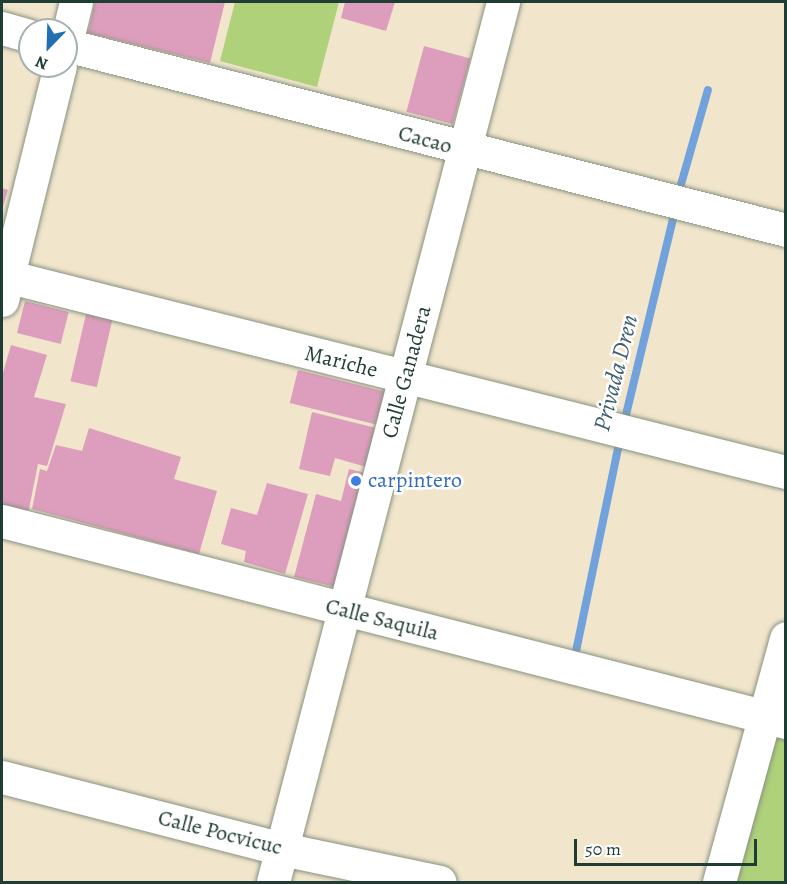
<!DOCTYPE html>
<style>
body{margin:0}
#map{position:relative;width:787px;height:884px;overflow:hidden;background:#f1e6cc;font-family:Alegreya,serif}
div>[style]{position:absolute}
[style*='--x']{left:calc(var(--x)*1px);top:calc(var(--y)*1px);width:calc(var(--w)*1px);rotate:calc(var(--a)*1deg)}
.green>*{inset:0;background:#afd179}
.stream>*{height:8px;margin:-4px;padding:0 4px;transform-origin:4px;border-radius:4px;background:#71a2db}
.building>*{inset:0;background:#dd9ebd;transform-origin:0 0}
.roads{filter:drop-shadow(0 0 2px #889280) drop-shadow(0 0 2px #889280)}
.minor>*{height:33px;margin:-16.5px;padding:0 16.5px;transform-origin:16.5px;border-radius:16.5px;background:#fff}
.dots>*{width:16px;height:16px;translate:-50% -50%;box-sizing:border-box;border:3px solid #fff;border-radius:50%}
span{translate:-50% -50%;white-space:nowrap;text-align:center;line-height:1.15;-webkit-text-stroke:5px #fff;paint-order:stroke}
.street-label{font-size:22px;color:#1f3d34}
.shop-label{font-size:22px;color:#366cbe}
.left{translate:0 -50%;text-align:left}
.water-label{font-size:24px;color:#3c606e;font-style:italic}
.frame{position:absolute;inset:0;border:3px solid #1f3d34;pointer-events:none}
.north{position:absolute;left:18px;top:18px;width:60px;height:60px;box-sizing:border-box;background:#fff;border:2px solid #a5b1ae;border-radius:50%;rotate:203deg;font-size:16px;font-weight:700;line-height:24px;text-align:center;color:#1f3d34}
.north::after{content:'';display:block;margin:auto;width:21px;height:27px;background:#1f6fb2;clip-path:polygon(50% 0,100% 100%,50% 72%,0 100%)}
.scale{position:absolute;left:574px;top:839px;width:183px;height:27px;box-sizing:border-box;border:3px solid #1f3d34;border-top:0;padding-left:8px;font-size:18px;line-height:21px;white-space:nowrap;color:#1f3d34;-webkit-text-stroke:4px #fff;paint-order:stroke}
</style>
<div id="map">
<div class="green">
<div style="clip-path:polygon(235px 2px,339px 2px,317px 87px,220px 61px)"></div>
<div style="clip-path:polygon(785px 668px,785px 882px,730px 882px)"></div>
</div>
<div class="stream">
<div style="--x:678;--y:195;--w:109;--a:-74.1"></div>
<div style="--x:624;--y:423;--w:219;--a:-76.5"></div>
<div style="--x:574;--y:661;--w:228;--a:-78.3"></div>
</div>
<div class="building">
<div style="clip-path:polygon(95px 2px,225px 2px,210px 63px,88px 33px)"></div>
<div style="clip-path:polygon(345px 2px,395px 2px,386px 31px,341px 18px)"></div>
<div style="left:424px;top:46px;width:48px;height:68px;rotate:15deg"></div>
<div style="clip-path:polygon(2px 188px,8px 190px,2px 210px)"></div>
<div style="left:25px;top:301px;width:45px;height:33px;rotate:14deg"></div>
<div style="left:86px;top:314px;width:27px;height:69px;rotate:13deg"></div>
<div style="clip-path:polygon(11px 345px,47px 355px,34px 397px,66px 404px,47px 466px,38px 464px,28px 514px,2px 509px,2px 376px)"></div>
<div style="left:298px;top:370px;width:96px;height:34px;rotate:14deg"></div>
<div style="clip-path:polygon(312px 412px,380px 429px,370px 468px,335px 458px,330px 476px,299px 469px)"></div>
<div style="clip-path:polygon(89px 428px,181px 457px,174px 479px,217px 491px,199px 554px,32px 509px,40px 469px,47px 471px,56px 445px,82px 451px)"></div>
<div style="clip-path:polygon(349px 469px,366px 473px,336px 587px,294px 577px,316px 494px,341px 501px)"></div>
<div style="clip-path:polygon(267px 483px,308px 494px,285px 574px,244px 562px,246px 551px,221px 544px,231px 508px,257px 515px)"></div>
</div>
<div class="roads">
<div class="minor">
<div style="--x:2;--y:28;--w:29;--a:16"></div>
<div style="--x:66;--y:43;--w:42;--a:-76.3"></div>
<div style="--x:66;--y:45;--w:743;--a:14.41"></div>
<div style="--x:2;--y:275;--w:808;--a:14.11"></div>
<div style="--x:2;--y:300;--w:241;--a:-76.1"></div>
<div style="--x:2;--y:521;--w:809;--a:14.38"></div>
<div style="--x:2;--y:777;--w:289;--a:14.4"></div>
<div style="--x:282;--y:849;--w:161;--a:11.8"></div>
<div style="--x:273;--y:882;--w:910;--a:-75.35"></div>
<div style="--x:719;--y:882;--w:253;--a:-74.6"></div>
</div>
</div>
<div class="dots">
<div style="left:356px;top:481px;background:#3f7fe0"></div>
</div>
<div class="street-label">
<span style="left:425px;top:140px;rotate:15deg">Cacao</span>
<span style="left:341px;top:362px;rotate:14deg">Mariche</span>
<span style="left:407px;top:372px;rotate:-75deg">Calle Ganadera</span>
<span style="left:382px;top:620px;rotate:14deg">Calle Saquila</span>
<span style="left:220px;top:833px;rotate:14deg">Calle Pocvicuc</span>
</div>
<div class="shop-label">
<span class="left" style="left:368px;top:481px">carpintero</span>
</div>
<div class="water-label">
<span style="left:616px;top:373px;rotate:-76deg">Privada Dren</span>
</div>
<div class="frame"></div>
<div class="north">N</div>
<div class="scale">50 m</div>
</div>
